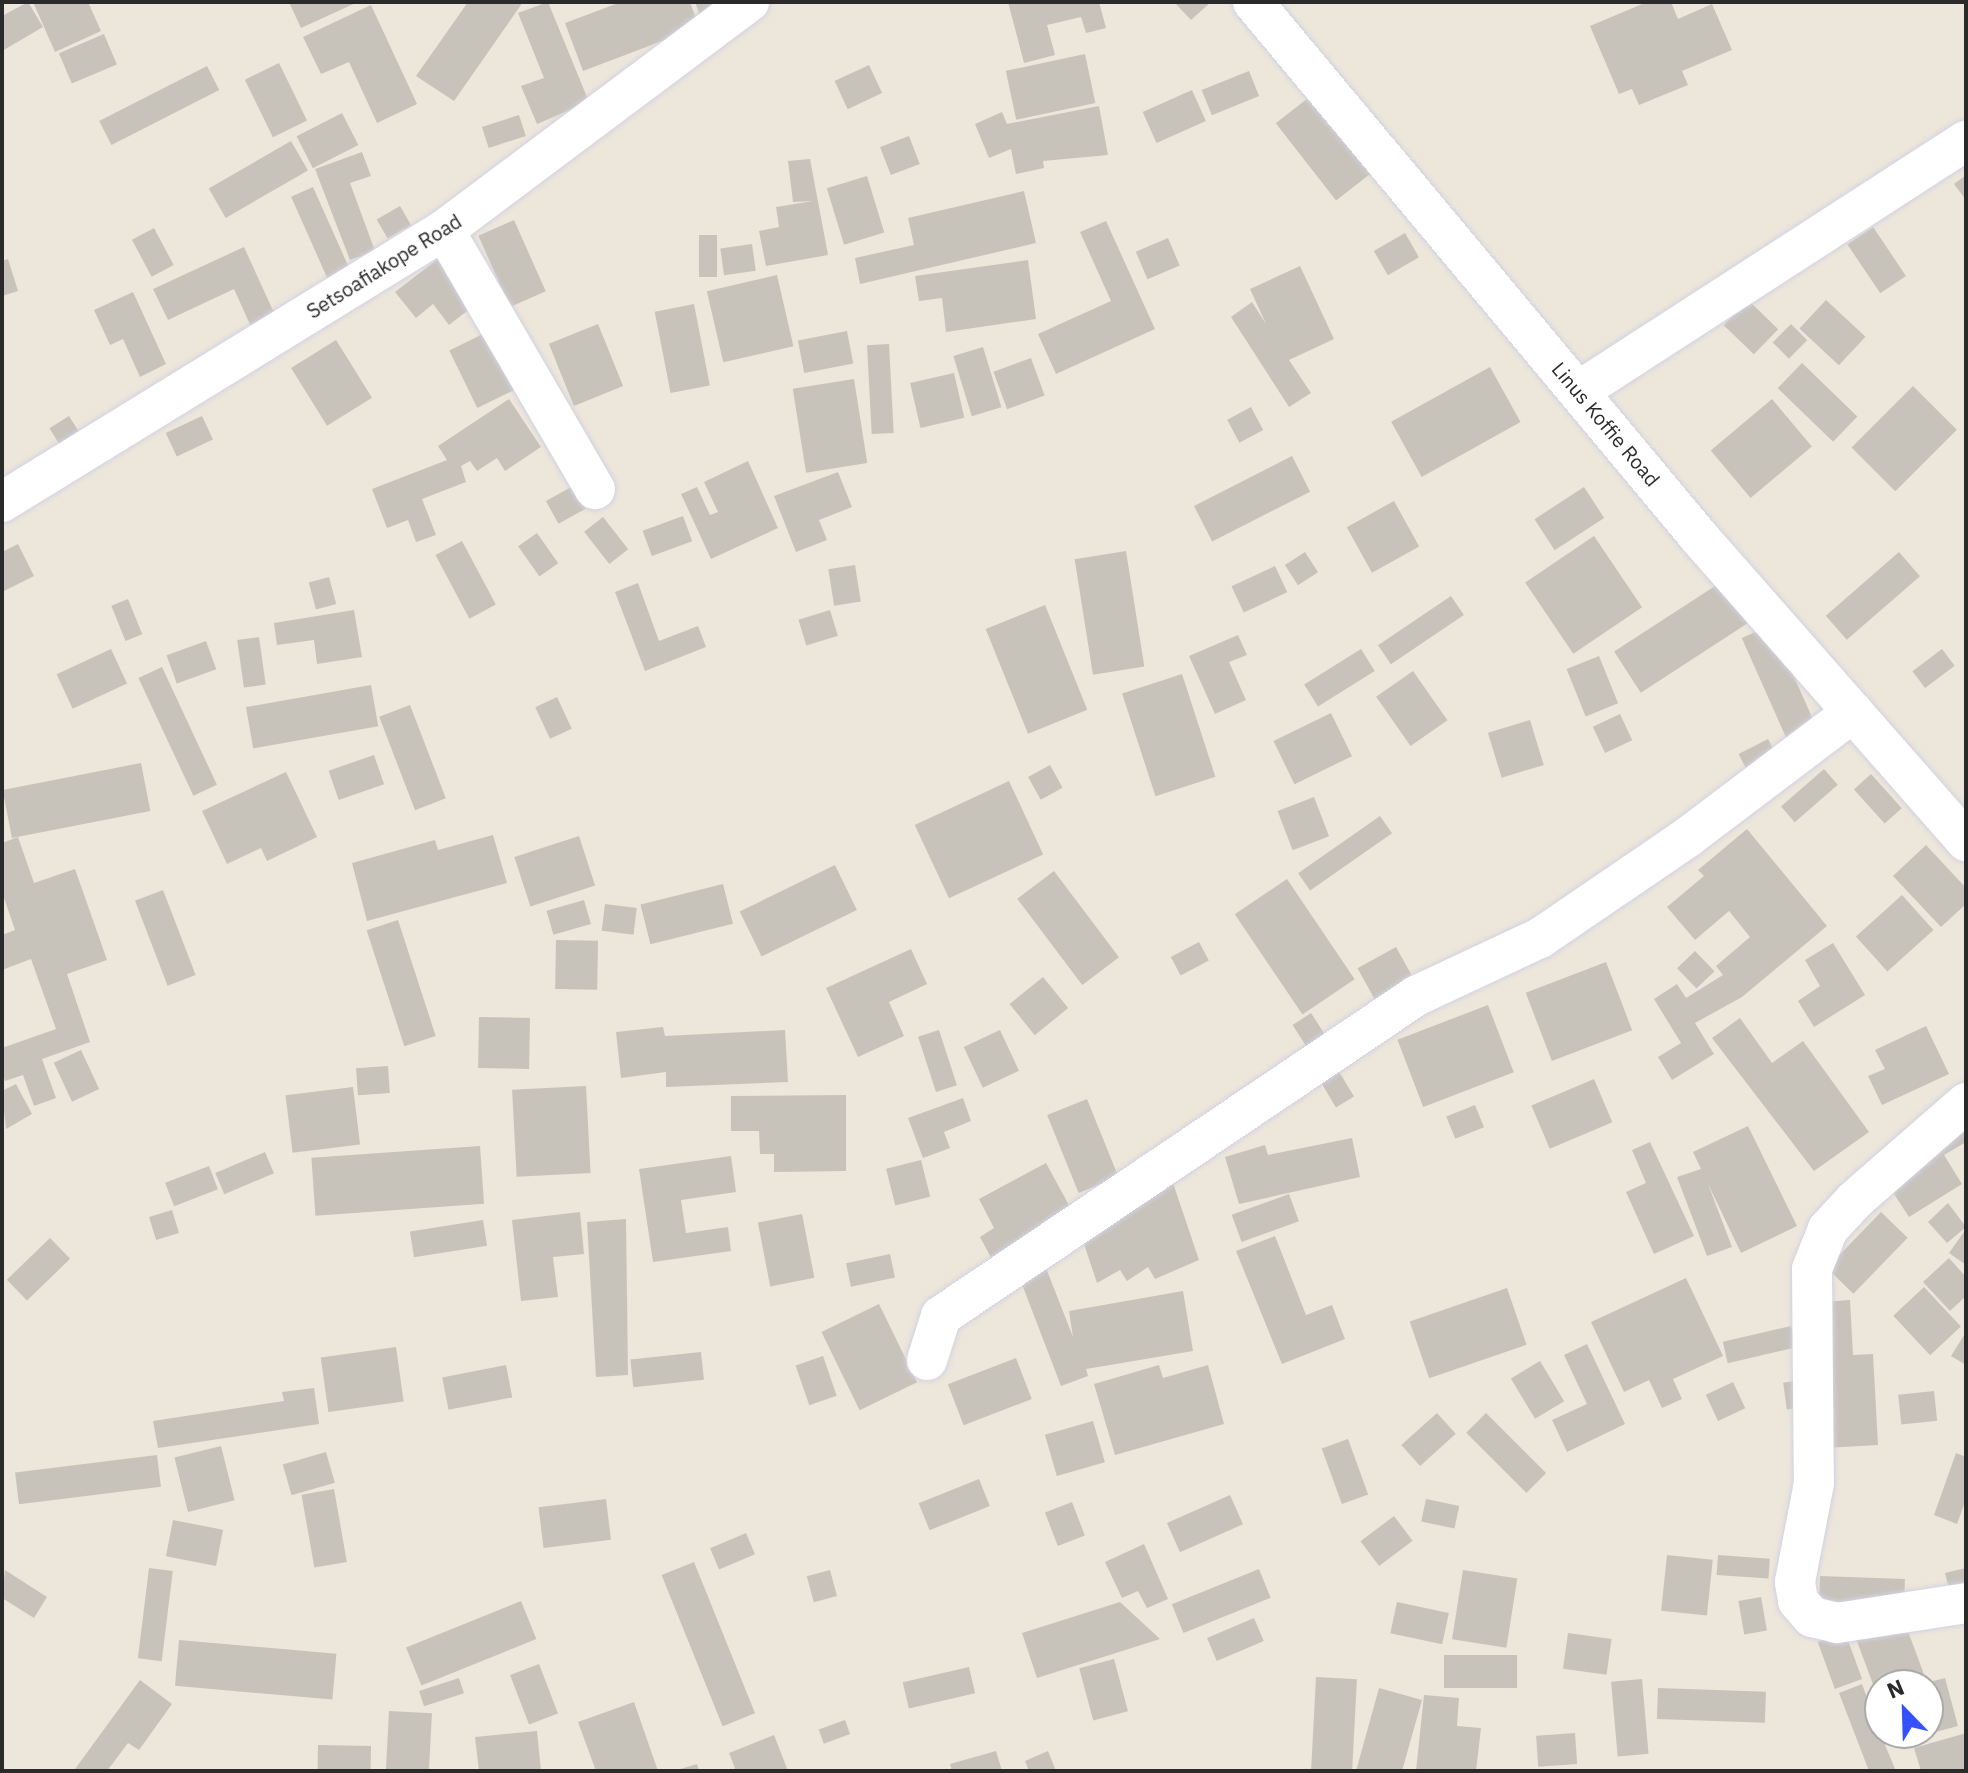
<!DOCTYPE html>
<style>
body{margin:0}
#map{position:relative;width:1968px;height:1773px;overflow:hidden;background:#ede6da;font-family:"IBM Plex Sans",sans-serif}
div>[style]{position:absolute}
[style*='--x']{left:calc(var(--x)*1px);top:calc(var(--y)*1px);width:calc(var(--w)*1px);rotate:calc(var(--a)*1deg)}
.building>*{inset:0;background:#c8c3ba;transform-origin:0 0}
.roads{filter:drop-shadow(0 0 2px #d0d2e4) drop-shadow(0 0 2px #d0d2e4)}
.minor>*{height:40px;margin:-20px;padding:0 20px;transform-origin:20px;border-radius:20px;background:#fff}
span{translate:-50% -50%;white-space:nowrap;text-align:center;line-height:1.15;-webkit-text-stroke:8px #fff;paint-order:stroke}
.street-label{font-size:20px;color:#2a2a2a}
.frame{position:absolute;inset:0;border:4px solid #2a2a2a;pointer-events:none}
.north{position:absolute;left:1864px;top:1669px;width:80px;height:80px;box-sizing:border-box;background:#fff;border:2px solid #aaa;border-radius:50%;rotate:337deg;font-size:22px;font-weight:700;line-height:32px;text-align:center;color:#2a2a2a}
.north::after{content:'';display:block;margin:auto;width:28px;height:36px;background:#3550ff;clip-path:polygon(50% 0,100% 100%,50% 72%,0 100%)}
</style>
<div id="map">
<div class="building">
<div style="clip-path:polygon(28px 2px,43px 27px,2px 51px,2px 16px)"></div>
<div style="clip-path:polygon(33px 2px,88px 2px,101px 31px,55px 52px)"></div>
<div style="clip-path:polygon(289px 2px,358px 2px,301px 28px)"></div>
<div style="clip-path:polygon(468px 2px,523px 2px,454px 101px,416px 76px)"></div>
<div style="clip-path:polygon(548px 2px,589px 102px,537px 124px,521px 86px,544px 78px,518px 13px)"></div>
<div style="clip-path:polygon(621px 2px,690px 2px,699px 27px,583px 71px,565px 23px)"></div>
<div style="clip-path:polygon(695px 2px,716px 2px,701px 18px)"></div>
<div style="clip-path:polygon(1008px 2px,1099px 2px,1106px 28px,1086px 33px,1081px 17px,1047px 25px,1055px 55px,1024px 63px)"></div>
<div style="clip-path:polygon(1174px 2px,1211px 2px,1191px 20px)"></div>
<div style="clip-path:polygon(1647px 2px,1671px 2px,1678px 19px,1712px 4px,1732px 50px,1682px 71px,1688px 85px,1639px 105px,1632px 89px,1619px 94px,1590px 26px)"></div>
<div style="clip-path:polygon(371px 5px,417px 104px,377px 123px,349px 62px,321px 74px,303px 37px)"></div>
<div style="left:104px;top:34px;width:33px;height:49px;rotate:67deg"></div>
<div style="left:1085px;top:54px;width:50px;height:81px;rotate:78deg"></div>
<div style="left:279px;top:63px;width:64px;height:38px;rotate:64deg"></div>
<div style="left:869px;top:65px;width:31px;height:38px;rotate:65deg"></div>
<div style="left:207px;top:66px;width:27px;height:121px;rotate:63deg"></div>
<div style="left:1249px;top:71px;width:27px;height:51px;rotate:68deg"></div>
<div style="left:1192px;top:90px;width:34px;height:54px;rotate:66deg"></div>
<div style="left:1312px;top:95px;width:98px;height:46px;rotate:52deg"></div>
<div style="clip-path:polygon(1099px 106px,1108px 155px,1043px 161px,1044px 168px,1016px 174px,1011px 149px,989px 158px,975px 124px,1002px 112px,1007px 124px)"></div>
<div style="left:342px;top:113px;width:36px;height:51px;rotate:63deg"></div>
<div style="left:519px;top:115px;width:22px;height:39px;rotate:72deg"></div>
<div style="left:909px;top:136px;width:30px;height:31px;rotate:69deg"></div>
<div style="left:291px;top:141px;width:34px;height:95px;rotate:60deg"></div>
<div style="clip-path:polygon(362px 152px,371px 176px,350px 183px,375px 251px,350px 260px,315px 169px)"></div>
<div style="clip-path:polygon(810px 159px,828px 255px,766px 266px,759px 231px,779px 227px,776px 207px,813px 201px,793px 202px,788px 161px)"></div>
<div style="clip-path:polygon(1966px 175px,1966px 200px,1954px 184px)"></div>
<div style="left:867px;top:176px;width:59px;height:42px;rotate:73deg"></div>
<div style="left:313px;top:187px;width:90px;height:24px;rotate:66deg"></div>
<div style="clip-path:polygon(1024px 191px,1036px 243px,860px 284px,855px 258px,914px 245px,908px 218px)"></div>
<div style="left:400px;top:206px;width:22px;height:27px;rotate:60deg"></div>
<div style="left:514px;top:220px;width:78px;height:39px;rotate:66deg"></div>
<div style="clip-path:polygon(1106px 221px,1155px 329px,1056px 374px,1038px 334px,1111px 301px,1080px 232px)"></div>
<div style="left:1873px;top:227px;width:59px;height:31px;rotate:56deg"></div>
<div style="left:154px;top:228px;width:42px;height:25px;rotate:62deg"></div>
<div style="left:1405px;top:233px;width:28px;height:36px;rotate:60deg"></div>
<div style="left:699px;top:235px;width:18px;height:42px"></div>
<div style="left:1168px;top:238px;width:30px;height:35px;rotate:67deg"></div>
<div style="left:752px;top:244px;width:27px;height:32px;rotate:82deg"></div>
<div style="clip-path:polygon(244px 247px,276px 317px,252px 329px,234px 289px,168px 320px,153px 289px)"></div>
<div style="clip-path:polygon(439px 258px,476px 304px,449px 325px,433px 304px,416px 318px,395px 292px)"></div>
<div style="clip-path:polygon(8px 259px,18px 291px,2px 296px,2px 261px)"></div>
<div style="clip-path:polygon(1028px 260px,1036px 319px,946px 332px,942px 298px,919px 301px,915px 276px)"></div>
<div style="clip-path:polygon(1300px 266px,1334px 339px,1289px 360px,1311px 393px,1289px 407px,1231px 317px,1252px 302px,1266px 324px,1250px 289px)"></div>
<div style="left:777px;top:275px;width:73px;height:72px;rotate:77deg"></div>
<div style="clip-path:polygon(133px 292px,166px 364px,140px 377px,123px 339px,110px 345px,94px 310px)"></div>
<div style="left:1748px;top:300px;width:42px;height:35px;rotate:44deg"></div>
<div style="left:1826px;top:300px;width:54px;height:39px;rotate:43deg"></div>
<div style="left:694px;top:304px;width:83px;height:40px;rotate:79deg"></div>
<div style="left:598px;top:324px;width:67px;height:53px;rotate:68deg"></div>
<div style="left:1791px;top:324px;width:23px;height:26px;rotate:45deg"></div>
<div style="left:847px;top:331px;width:33px;height:50px;rotate:79deg"></div>
<div style="left:487px;top:332px;width:64px;height:42px;rotate:64deg"></div>
<div style="left:336px;top:340px;width:68px;height:53px;rotate:58deg"></div>
<div style="left:889px;top:344px;width:89px;height:22px;rotate:87deg"></div>
<div style="left:983px;top:347px;width:63px;height:31px;rotate:73deg"></div>
<div style="left:1031px;top:358px;width:40px;height:40px;rotate:70deg"></div>
<div style="left:1802px;top:363px;width:77px;height:35px;rotate:44deg"></div>
<div style="left:1490px;top:367px;width:63px;height:113px;rotate:61deg"></div>
<div style="left:954px;top:373px;width:46px;height:45px;rotate:77deg"></div>
<div style="left:854px;top:379px;width:85px;height:62px;rotate:81deg"></div>
<div style="left:1913px;top:386px;width:62px;height:87px;rotate:45deg"></div>
<div style="clip-path:polygon(509px 399px,541px 447px,505px 471px,497px 458px,477px 471px,470px 461px,461px 466px,466px 482px,422px 499px,436px 535px,416px 542px,408px 520px,387px 528px,372px 489px,447px 460px,438px 446px)"></div>
<div style="left:1772px;top:399px;width:62px;height:80px;rotate:50deg"></div>
<div style="left:1251px;top:407px;width:26px;height:27px;rotate:62deg"></div>
<div style="left:69px;top:416px;width:31px;height:23px;rotate:58deg"></div>
<div style="left:202px;top:416px;width:26px;height:40px;rotate:65deg"></div>
<div style="left:1292px;top:456px;width:40px;height:110px;rotate:63deg"></div>
<div style="clip-path:polygon(748px 461px,778px 528px,711px 559px,681px 494px,697px 487px,710px 515px,718px 512px,704px 482px)"></div>
<div style="clip-path:polygon(838px 472px,852px 507px,819px 520px,827px 540px,796px 552px,774px 496px)"></div>
<div style="left:573px;top:486px;width:26px;height:31px;rotate:61deg"></div>
<div style="left:1584px;top:487px;width:37px;height:59px;rotate:57deg"></div>
<div style="left:1394px;top:501px;width:52px;height:54px;rotate:61deg"></div>
<div style="left:683px;top:516px;width:27px;height:43px;rotate:70deg"></div>
<div style="left:603px;top:517px;width:41px;height:24px;rotate:52deg"></div>
<div style="left:537px;top:533px;width:37px;height:23px;rotate:55deg"></div>
<div style="left:1594px;top:536px;width:86px;height:83px;rotate:56deg"></div>
<div style="left:462px;top:541px;width:72px;height:30px;rotate:62deg"></div>
<div style="clip-path:polygon(18px 544px,34px 576px,2px 592px,2px 552px)"></div>
<div style="left:1126px;top:551px;width:117px;height:52px;rotate:81deg"></div>
<div style="left:1305px;top:552px;width:24px;height:24px;rotate:57deg"></div>
<div style="left:1899px;top:552px;width:32px;height:97px;rotate:49deg"></div>
<div style="left:855px;top:565px;width:37px;height:27px;rotate:81deg"></div>
<div style="left:1275px;top:566px;width:29px;height:48px;rotate:65deg"></div>
<div style="left:329px;top:577px;width:28px;height:21px;rotate:75deg"></div>
<div style="left:1729px;top:577px;width:49px;height:137px;rotate:57deg"></div>
<div style="clip-path:polygon(638px 583px,659px 641px,698px 626px,706px 647px,645px 671px,615px 592px)"></div>
<div style="left:1451px;top:596px;width:23px;height:88px;rotate:56deg"></div>
<div style="left:128px;top:599px;width:38px;height:18px;rotate:68deg"></div>
<div style="left:1045px;top:605px;width:113px;height:64px;rotate:68deg"></div>
<div style="clip-path:polygon(354px 610px,362px 657px,317px 664px,314px 640px,277px 645px,274px 623px)"></div>
<div style="left:830px;top:610px;width:27px;height:33px;rotate:73deg"></div>
<div style="left:1771px;top:625px;width:113px;height:32px;rotate:66deg"></div>
<div style="clip-path:polygon(1238px 635px,1247px 655px,1229px 662px,1246px 700px,1215px 714px,1189px 656px)"></div>
<div style="left:259px;top:637px;width:48px;height:22px;rotate:82deg"></div>
<div style="left:206px;top:641px;width:30px;height:42px;rotate:70deg"></div>
<div style="left:111px;top:649px;width:38px;height:60px;rotate:65deg"></div>
<div style="left:1361px;top:649px;width:26px;height:67px;rotate:58deg"></div>
<div style="left:1942px;top:649px;width:21px;height:37px;rotate:53deg"></div>
<div style="left:1599px;top:656px;width:51px;height:35px;rotate:68deg"></div>
<div style="left:162px;top:667px;width:130px;height:26px;rotate:65deg"></div>
<div style="left:1413px;top:671px;width:60px;height:45px;rotate:55deg"></div>
<div style="left:1182px;top:674px;width:108px;height:63px;rotate:72deg"></div>
<div style="left:371px;top:685px;width:42px;height:127px;rotate:80deg"></div>
<div style="left:557px;top:697px;width:35px;height:24px;rotate:65deg"></div>
<div style="left:410px;top:705px;width:100px;height:33px;rotate:69deg"></div>
<div style="left:1331px;top:713px;width:48px;height:64px;rotate:64deg"></div>
<div style="left:1620px;top:714px;width:29px;height:30px;rotate:65deg"></div>
<div style="left:1530px;top:720px;width:47px;height:44px;rotate:73deg"></div>
<div style="left:1768px;top:739px;width:27px;height:33px;rotate:63deg"></div>
<div style="left:374px;top:755px;width:31px;height:48px;rotate:71deg"></div>
<div style="left:141px;top:763px;width:49px;height:141px;rotate:79deg"></div>
<div style="left:1050px;top:765px;width:26px;height:25px;rotate:61deg"></div>
<div style="left:1824px;top:769px;width:21px;height:57px;rotate:49deg"></div>
<div style="clip-path:polygon(286px 772px,317px 837px,267px 861px,261px 848px,227px 864px,202px 811px)"></div>
<div style="left:1871px;top:774px;width:46px;height:23px;rotate:48deg"></div>
<div style="left:1009px;top:781px;width:81px;height:104px;rotate:65deg"></div>
<div style="left:1314px;top:797px;width:42px;height:39px;rotate:69deg"></div>
<div style="left:1380px;top:816px;width:21px;height:100px;rotate:55deg"></div>
<div style="clip-path:polygon(1747px 829px,1827px 926px,1742px 997px,1695px 1023px,1714px 1054px,1672px 1080px,1658px 1057px,1681px 1043px,1654px 999px,1677px 984px,1686px 998px,1723px 975px,1716px 966px,1750px 937px,1729px 911px,1695px 940px,1667px 907px,1704px 876px,1698px 870px)"></div>
<div style="clip-path:polygon(493px 835px,507px 883px,367px 921px,352px 863px,435px 840px,438px 850px)"></div>
<div style="left:579px;top:836px;width:52px;height:68px;rotate:72deg"></div>
<div style="clip-path:polygon(18px 837px,34px 883px,75px 869px,107px 960px,67px 974px,90px 1042px,42px 1059px,56px 1098px,34px 1106px,23px 1075px,5px 1081px,2px 1072px,2px 1048px,56px 1029px,31px 959px,2px 970px,2px 935px,15px 930px,2px 892px,2px 843px)"></div>
<div style="clip-path:polygon(1926px 845px,1966px 888px,1966px 904px,1941px 927px,1893px 876px)"></div>
<div style="left:835px;top:865px;width:50px;height:106px;rotate:64deg"></div>
<div style="left:1054px;top:871px;width:108px;height:46px;rotate:53deg"></div>
<div style="left:1287px;top:879px;width:121px;height:63px;rotate:56deg"></div>
<div style="left:723px;top:884px;width:41px;height:85px;rotate:76deg"></div>
<div style="left:163px;top:890px;width:91px;height:30px;rotate:69deg"></div>
<div style="left:1902px;top:895px;width:47px;height:62px;rotate:48deg"></div>
<div style="left:584px;top:900px;width:25px;height:39px;rotate:74deg"></div>
<div style="left:605px;top:904px;width:32px;height:27px;rotate:7deg"></div>
<div style="left:398px;top:920px;width:122px;height:33px;rotate:72deg"></div>
<div style="left:556px;top:940px;width:42px;height:49px;rotate:1deg"></div>
<div style="left:1199px;top:942px;width:21px;height:32px;rotate:62deg"></div>
<div style="clip-path:polygon(1833px 943px,1865px 995px,1814px 1027px,1798px 1001px,1820px 986px,1805px 960px)"></div>
<div style="left:1396px;top:947px;width:38px;height:44px;rotate:61deg"></div>
<div style="clip-path:polygon(911px 949px,927px 984px,889px 1002px,904px 1036px,858px 1057px,826px 988px)"></div>
<div style="left:1695px;top:951px;width:28px;height:25px;rotate:46deg"></div>
<div style="left:1606px;top:962px;width:73px;height:86px;rotate:69deg"></div>
<div style="left:1043px;top:977px;width:40px;height:43px;rotate:51deg"></div>
<div style="left:1488px;top:1005px;width:72px;height:97px;rotate:69deg"></div>
<div style="left:1311px;top:1013px;width:27px;height:22px;rotate:57deg"></div>
<div style="left:479px;top:1017px;width:51px;height:51px;rotate:1deg"></div>
<div style="clip-path:polygon(1740px 1018px,1772px 1063px,1803px 1041px,1869px 1132px,1814px 1171px,1712px 1038px)"></div>
<div style="clip-path:polygon(1926px 1026px,1949px 1074px,1882px 1105px,1868px 1076px,1885px 1069px,1875px 1050px)"></div>
<div style="clip-path:polygon(663px 1027px,665px 1036px,785px 1030px,788px 1082px,666px 1087px,666px 1072px,621px 1078px,616px 1032px)"></div>
<div style="left:939px;top:1030px;width:58px;height:22px;rotate:72deg"></div>
<div style="left:1000px;top:1030px;width:45px;height:40px;rotate:65deg"></div>
<div style="left:81px;top:1050px;width:43px;height:30px;rotate:65deg"></div>
<div style="left:388px;top:1066px;width:27px;height:32px;rotate:86deg"></div>
<div style="left:1338px;top:1070px;width:31px;height:21px;rotate:59deg"></div>
<div style="left:1594px;top:1079px;width:47px;height:68px;rotate:67deg"></div>
<div style="clip-path:polygon(16px 1084px,32px 1114px,6px 1129px,2px 1091px)"></div>
<div style="left:586px;top:1086px;width:87px;height:74px;rotate:87deg"></div>
<div style="left:353px;top:1087px;width:58px;height:68px;rotate:83deg"></div>
<div style="clip-path:polygon(846px 1095px,846px 1171px,774px 1172px,774px 1154px,760px 1154px,759px 1131px,731px 1131px,731px 1096px)"></div>
<div style="clip-path:polygon(963px 1098px,971px 1121px,944px 1132px,950px 1148px,923px 1158px,908px 1118px)"></div>
<div style="left:1087px;top:1099px;width:84px;height:43px;rotate:68deg"></div>
<div style="left:1475px;top:1105px;width:24px;height:31px;rotate:68deg"></div>
<div style="clip-path:polygon(1966px 1125px,1966px 1142px,1944px 1155px,1962px 1184px,1909px 1217px,1883px 1177px)"></div>
<div style="clip-path:polygon(1748px 1126px,1797px 1226px,1741px 1253px,1708px 1184px,1732px 1247px,1707px 1256px,1677px 1177px,1701px 1169px,1693px 1152px)"></div>
<div style="clip-path:polygon(1352px 1138px,1360px 1177px,1239px 1204px,1225px 1157px,1265px 1145px,1268px 1155px)"></div>
<div style="clip-path:polygon(1650px 1142px,1694px 1236px,1654px 1254px,1626px 1192px,1646px 1183px,1632px 1150px)"></div>
<div style="left:480px;top:1146px;width:58px;height:169px;rotate:86deg"></div>
<div style="left:265px;top:1152px;width:23px;height:54px;rotate:67deg"></div>
<div style="clip-path:polygon(731px 1156px,736px 1192px,681px 1200px,686px 1233px,728px 1227px,731px 1251px,653px 1262px,639px 1169px)"></div>
<div style="left:921px;top:1160px;width:38px;height:36px;rotate:76deg"></div>
<div style="clip-path:polygon(1046px 1163px,1076px 1218px,994px 1263px,980px 1237px,994px 1228px,979px 1199px)"></div>
<div style="left:209px;top:1166px;width:25px;height:47px;rotate:69deg"></div>
<div style="clip-path:polygon(1173px 1183px,1199px 1260px,1155px 1279px,1148px 1267px,1127px 1281px,1120px 1270px,1097px 1283px,1083px 1241px)"></div>
<div style="left:1289px;top:1194px;width:29px;height:61px;rotate:70deg"></div>
<div style="clip-path:polygon(1948px 1203px,1966px 1227px,1947px 1243px,1928px 1222px)"></div>
<div style="left:172px;top:1210px;width:24px;height:24px;rotate:73deg"></div>
<div style="clip-path:polygon(580px 1212px,584px 1254px,553px 1257px,558px 1297px,521px 1301px,512px 1220px)"></div>
<div style="left:1881px;top:1212px;width:37px;height:78px;rotate:44deg"></div>
<div style="left:802px;top:1214px;width:65px;height:45px;rotate:79deg"></div>
<div style="clip-path:polygon(626px 1219px,628px 1375px,596px 1377px,587px 1222px)"></div>
<div style="left:483px;top:1220px;width:26px;height:74px;rotate:81deg"></div>
<div style="clip-path:polygon(1966px 1229px,1966px 1265px,1949px 1253px)"></div>
<div style="clip-path:polygon(1275px 1236px,1306px 1315px,1332px 1305px,1345px 1339px,1282px 1364px,1236px 1251px)"></div>
<div style="left:50px;top:1238px;width:29px;height:60px;rotate:46deg"></div>
<div style="left:890px;top:1254px;width:24px;height:45px;rotate:78deg"></div>
<div style="clip-path:polygon(1949px 1258px,1966px 1277px,1966px 1296px,1950px 1311px,1923px 1282px)"></div>
<div style="clip-path:polygon(1046px 1268px,1073px 1337px,1069px 1311px,1183px 1291px,1193px 1351px,1086px 1369px,1088px 1376px,1061px 1386px,1020px 1279px)"></div>
<div style="clip-path:polygon(1686px 1278px,1723px 1356px,1673px 1379px,1682px 1399px,1662px 1408px,1649px 1380px,1624px 1392px,1591px 1322px)"></div>
<div style="left:1924px;top:1287px;width:54px;height:42px;rotate:47deg"></div>
<div style="left:1507px;top:1288px;width:60px;height:103px;rotate:71deg"></div>
<div style="clip-path:polygon(1850px 1300px,1853px 1355px,1873px 1354px,1878px 1445px,1825px 1448px,1822px 1302px)"></div>
<div style="left:879px;top:1304px;width:87px;height:64px;rotate:64deg"></div>
<div style="left:1791px;top:1326px;width:22px;height:70px;rotate:77deg"></div>
<div style="clip-path:polygon(1966px 1332px,1966px 1365px,1951px 1356px)"></div>
<div style="clip-path:polygon(1587px 1344px,1625px 1424px,1567px 1452px,1552px 1420px,1587px 1404px,1564px 1355px)"></div>
<div style="left:396px;top:1347px;width:55px;height:76px;rotate:82deg"></div>
<div style="left:701px;top:1352px;width:28px;height:71px;rotate:84deg"></div>
<div style="left:823px;top:1356px;width:42px;height:29px;rotate:71deg"></div>
<div style="left:1016px;top:1358px;width:44px;height:73px;rotate:69deg"></div>
<div style="left:1540px;top:1361px;width:47px;height:34px;rotate:59deg"></div>
<div style="left:506px;top:1365px;width:33px;height:65px;rotate:79deg"></div>
<div style="clip-path:polygon(1159px 1365px,1163px 1378px,1208px 1365px,1224px 1424px,1115px 1455px,1094px 1384px)"></div>
<div style="left:1802px;top:1380px;width:27px;height:19px;rotate:82deg"></div>
<div style="left:1733px;top:1382px;width:29px;height:30px;rotate:65deg"></div>
<div style="clip-path:polygon(314px 1388px,319px 1424px,158px 1448px,153px 1421px,284px 1401px,282px 1392px)"></div>
<div style="left:1934px;top:1391px;width:30px;height:36px;rotate:84deg"></div>
<div style="left:1437px;top:1413px;width:28px;height:48px;rotate:48deg"></div>
<div style="left:1486px;top:1413px;width:85px;height:28px;rotate:45deg"></div>
<div style="left:1093px;top:1421px;width:43px;height:50px;rotate:74deg"></div>
<div style="left:1348px;top:1439px;width:59px;height:28px;rotate:70deg"></div>
<div style="left:221px;top:1446px;width:56px;height:48px;rotate:76deg"></div>
<div style="left:326px;top:1452px;width:32px;height:45px;rotate:74deg"></div>
<div style="clip-path:polygon(1956px 1453px,1966px 1457px,1966px 1499px,1957px 1524px,1934px 1515px)"></div>
<div style="left:157px;top:1455px;width:32px;height:143px;rotate:83deg"></div>
<div style="left:979px;top:1479px;width:29px;height:65px;rotate:68deg"></div>
<div style="left:334px;top:1489px;width:74px;height:33px;rotate:80deg"></div>
<div style="left:1230px;top:1495px;width:32px;height:69px;rotate:66deg"></div>
<div style="left:606px;top:1499px;width:41px;height:68px;rotate:83deg"></div>
<div style="left:1426px;top:1499px;width:34px;height:23px;rotate:12deg"></div>
<div style="left:1072px;top:1502px;width:36px;height:29px;rotate:69deg"></div>
<div style="left:1394px;top:1516px;width:31px;height:42px;rotate:53deg"></div>
<div style="left:173px;top:1520px;width:51px;height:37px;rotate:11deg"></div>
<div style="left:746px;top:1533px;width:23px;height:39px;rotate:67deg"></div>
<div style="clip-path:polygon(1144px 1544px,1168px 1599px,1147px 1608px,1138px 1591px,1122px 1598px,1105px 1562px)"></div>
<div style="left:1667px;top:1555px;width:46px;height:56px;rotate:6deg"></div>
<div style="left:1718px;top:1555px;width:52px;height:20px;rotate:4deg"></div>
<div style="left:694px;top:1562px;width:163px;height:35px;rotate:68deg"></div>
<div style="left:149px;top:1568px;width:24px;height:91px;rotate:7deg"></div>
<div style="clip-path:polygon(1966px 1568px,1966px 1593px,1951px 1597px,1945px 1573px)"></div>
<div style="left:1259px;top:1569px;width:31px;height:94px;rotate:68deg"></div>
<div style="clip-path:polygon(5px 1570px,47px 1597px,34px 1618px,2px 1598px)"></div>
<div style="left:830px;top:1570px;width:27px;height:24px;rotate:75deg"></div>
<div style="left:1463px;top:1570px;width:55px;height:70px;rotate:9deg"></div>
<div style="left:1820px;top:1576px;width:85px;height:27px;rotate:2deg"></div>
<div style="left:1761px;top:1597px;width:34px;height:23px;rotate:80deg"></div>
<div style="left:521px;top:1601px;width:41px;height:124px;rotate:68deg"></div>
<div style="clip-path:polygon(1120px 1602px,1160px 1639px,1037px 1678px,1022px 1633px)"></div>
<div style="left:1397px;top:1602px;width:53px;height:32px;rotate:12deg"></div>
<div style="left:1254px;top:1618px;width:25px;height:51px;rotate:67deg"></div>
<div style="clip-path:polygon(1903px 1618px,1925px 1677px,1904px 1685px,1880px 1685px,1877px 1695px,1855px 1636px)"></div>
<div style="left:1845px;top:1632px;width:50px;height:29px;rotate:70deg"></div>
<div style="left:1568px;top:1633px;width:44px;height:36px;rotate:8deg"></div>
<div style="left:179px;top:1640px;width:158px;height:46px;rotate:5deg"></div>
<div style="left:1444px;top:1655px;width:73px;height:33px"></div>
<div style="left:1114px;top:1659px;width:54px;height:36px;rotate:75deg"></div>
<div style="left:539px;top:1664px;width:53px;height:31px;rotate:69deg"></div>
<div style="left:969px;top:1667px;width:27px;height:68px;rotate:77deg"></div>
<div style="left:1316px;top:1677px;width:41px;height:94px;rotate:3deg"></div>
<div style="left:459px;top:1678px;width:16px;height:42px;rotate:72deg"></div>
<div style="clip-path:polygon(1945px 1678px,1958px 1726px,1887px 1745px,1884px 1733px,1928px 1733px,1928px 1685px,1922px 1684px)"></div>
<div style="left:1642px;top:1679px;width:75px;height:31px;rotate:85deg"></div>
<div style="clip-path:polygon(140px 1680px,172px 1704px,139px 1750px,128px 1743px,107px 1771px,78px 1771px,75px 1769px)"></div>
<div style="clip-path:polygon(1862px 1684px,1880px 1733px,1896px 1771px,1869px 1771px,1839px 1693px)"></div>
<div style="clip-path:polygon(1379px 1688px,1422px 1700px,1402px 1771px,1356px 1771px)"></div>
<div style="left:1658px;top:1688px;width:108px;height:31px;rotate:2deg"></div>
<div style="clip-path:polygon(1424px 1695px,1459px 1698px,1457px 1726px,1481px 1728px,1476px 1771px,1416px 1771px)"></div>
<div style="clip-path:polygon(1880px 1696px,1880px 1715px,1879px 1715px,1874px 1697px)"></div>
<div style="clip-path:polygon(634px 1702px,658px 1771px,596px 1771px,578px 1722px)"></div>
<div style="left:389px;top:1711px;width:43px;height:60px;rotate:3deg"></div>
<div style="left:845px;top:1720px;width:15px;height:28px;rotate:70deg"></div>
<div style="clip-path:polygon(537px 1731px,541px 1771px,479px 1771px,475px 1737px)"></div>
<div style="left:1575px;top:1733px;width:31px;height:39px;rotate:86deg"></div>
<div style="clip-path:polygon(1966px 1733px,1966px 1770px,1921px 1771px,1914px 1748px)"></div>
<div style="clip-path:polygon(774px 1735px,788px 1771px,736px 1771px,729px 1753px)"></div>
<div style="left:318px;top:1745px;width:53px;height:26px;rotate:1deg"></div>
<div style="clip-path:polygon(996px 1751px,1002px 1771px,952px 1771px,950px 1764px)"></div>
<div style="clip-path:polygon(1048px 1751px,1056px 1771px,1029px 1771px,1025px 1761px)"></div>
<div style="clip-path:polygon(697px 1764px,699px 1771px,677px 1771px,677px 1770px)"></div>
</div>
<div class="roads">
<div class="minor">
<div style="--x:1253;--y:2;--w:697;--a:50.18"></div>
<div style="--x:1699;--y:537;--w:405;--a:48.7"></div>
<div style="--x:444;--y:230;--w:300;--a:59.8"></div>
<div style="--x:1579;--y:391;--w:461;--a:-32.9"></div>
<div style="--x:2;--y:502;--w:519;--a:-31.61"></div>
<div style="--x:444;--y:230;--w:381;--a:-36.8"></div>
<div style="--x:1966;--y:1103;--w:147;--a:138.9"></div>
<div style="--x:1855;--y:1200;--w:40;--a:133"></div>
<div style="--x:1828;--y:1229;--w:43;--a:111.8"></div>
<div style="--x:1812;--y:1269;--w:214;--a:89.5"></div>
<div style="--x:1814;--y:1483;--w:101;--a:100.9"></div>
<div style="--x:1795;--y:1582;--w:19;--a:81"></div>
<div style="--x:1798;--y:1601;--w:21;--a:49"></div>
<div style="--x:1812;--y:1617;--w:26;--a:13"></div>
<div style="--x:1837;--y:1623;--w:131;--a:-8.8"></div>
<div style="--x:927;--y:1360;--w:46;--a:-72.3"></div>
<div style="--x:941;--y:1316;--w:573;--a:-33.97"></div>
<div style="--x:1416;--y:996;--w:137;--a:-25.1"></div>
<div style="--x:1540;--y:938;--w:179;--a:-34.3"></div>
<div style="--x:1688;--y:837;--w:207;--a:-37.1"></div>
</div>
</div>
<div class="street-label">
<span style="left:384px;top:266px;rotate:-32deg">Setsoafiakope Road</span>
<span style="left:1606px;top:424px;rotate:50deg">Linus Koffie Road</span>
</div>
<div class="frame"></div>
<div class="north">N</div>
</div>
